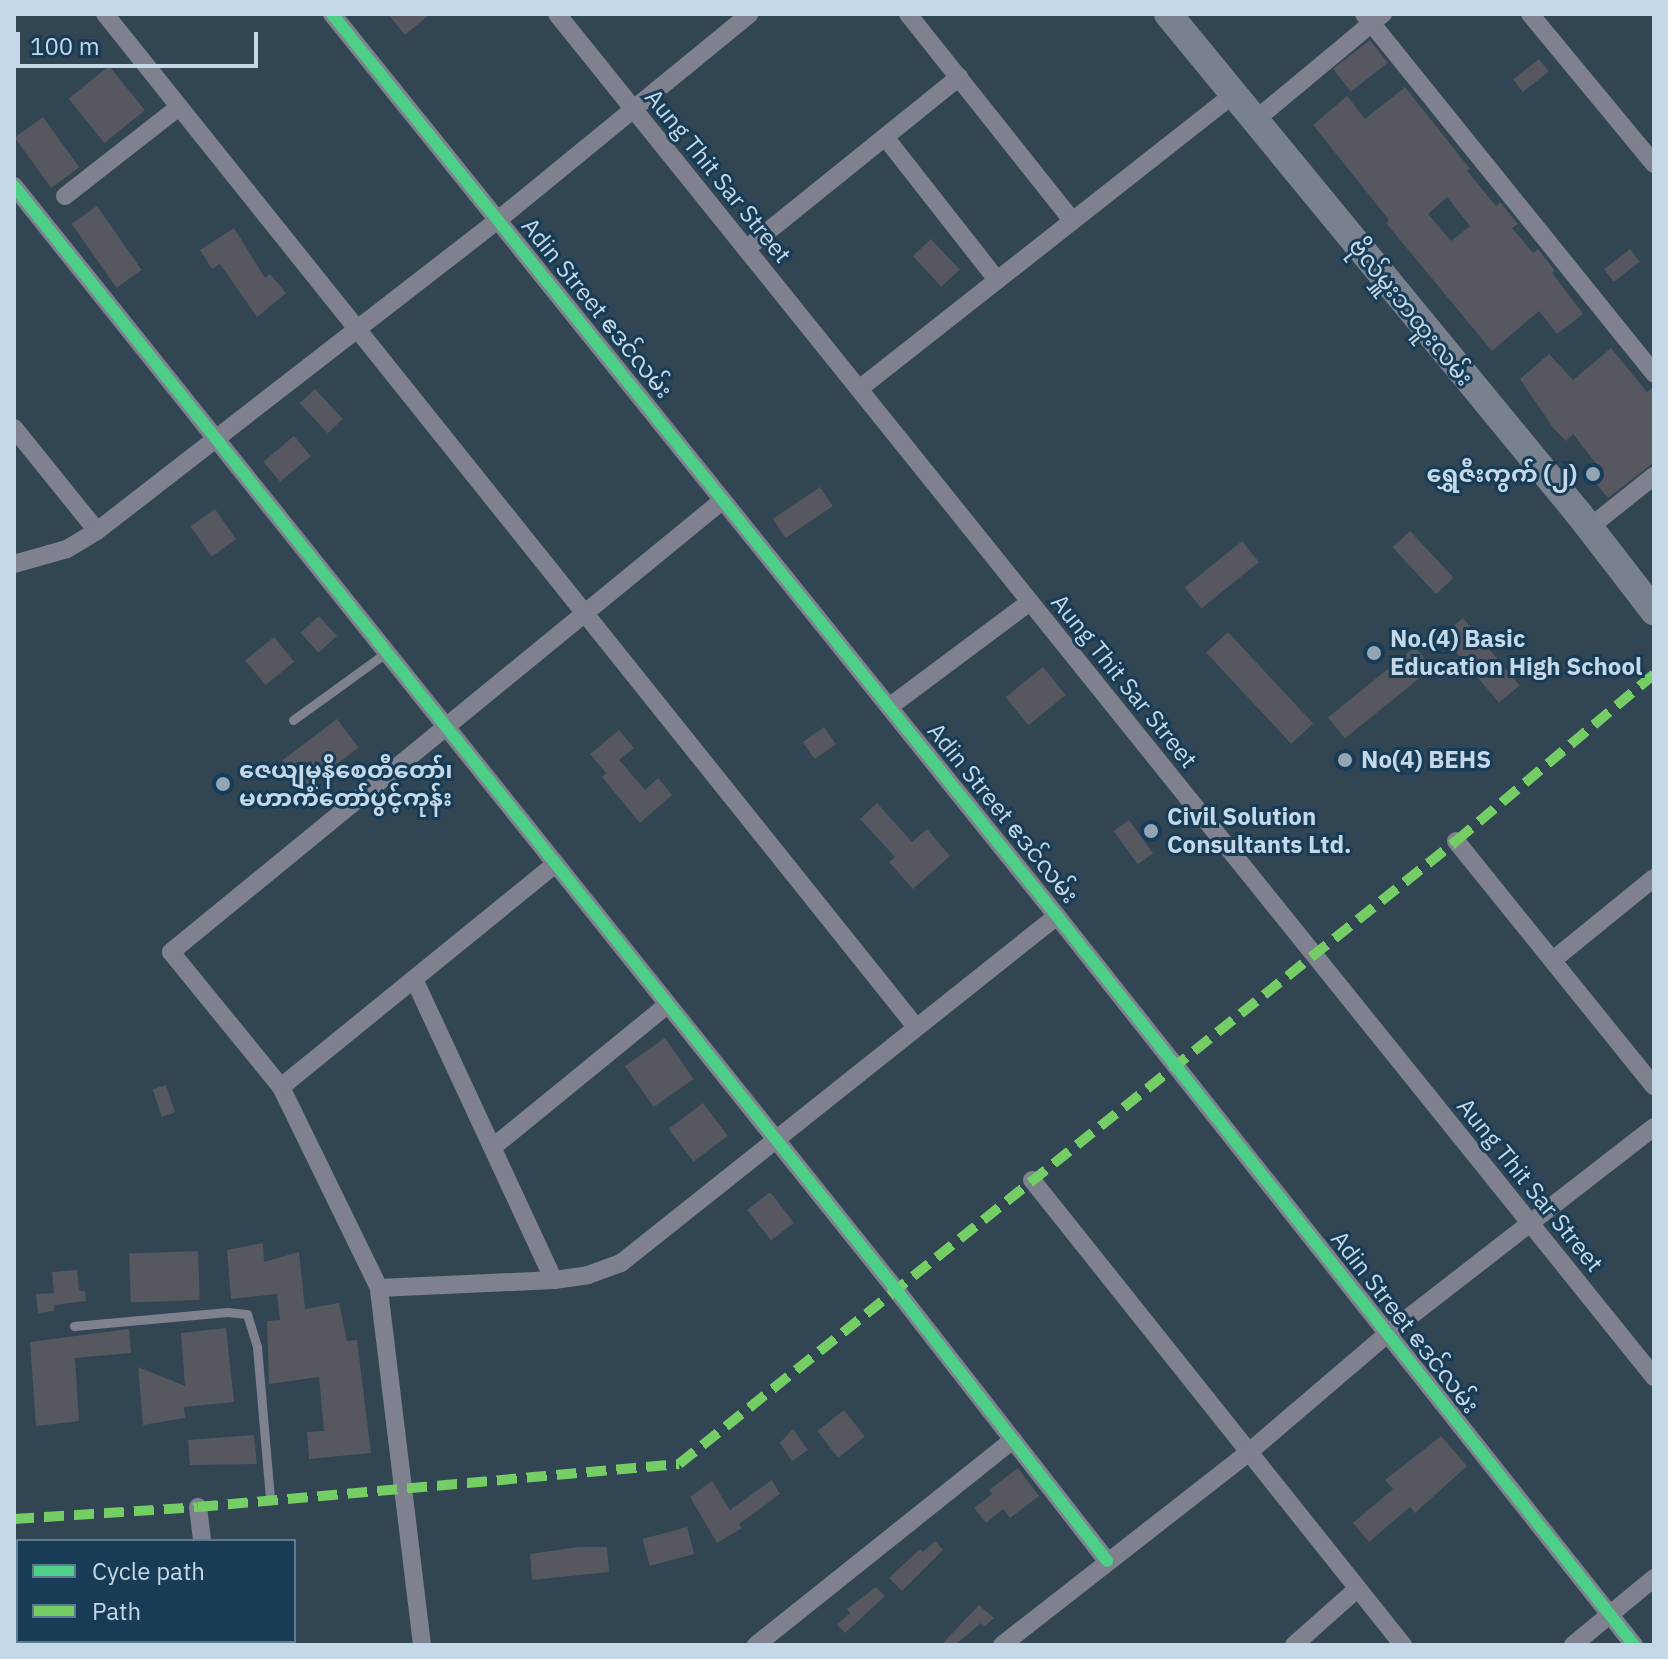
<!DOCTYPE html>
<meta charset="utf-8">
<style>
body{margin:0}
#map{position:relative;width:1668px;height:1659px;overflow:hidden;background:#314553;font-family:"IBM Plex Sans","Noto Sans Myanmar",sans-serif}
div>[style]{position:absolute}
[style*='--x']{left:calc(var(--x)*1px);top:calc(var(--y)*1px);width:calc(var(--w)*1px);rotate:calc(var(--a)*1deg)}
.building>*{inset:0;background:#56575f;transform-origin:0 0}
.lane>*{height:9px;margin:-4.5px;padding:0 4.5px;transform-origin:4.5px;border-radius:4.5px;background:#7f818e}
.street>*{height:18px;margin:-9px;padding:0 9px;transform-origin:9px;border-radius:9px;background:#7f818e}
.primary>*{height:28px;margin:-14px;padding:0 14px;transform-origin:14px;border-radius:14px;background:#7a818e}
.quiet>*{height:10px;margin-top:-5px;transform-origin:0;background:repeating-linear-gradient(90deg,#74ce65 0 20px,transparent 0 30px)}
.cycleway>*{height:12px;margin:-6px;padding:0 6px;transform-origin:6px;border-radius:6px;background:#4dcf88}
.dots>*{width:22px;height:22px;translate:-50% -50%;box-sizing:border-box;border:4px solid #183c56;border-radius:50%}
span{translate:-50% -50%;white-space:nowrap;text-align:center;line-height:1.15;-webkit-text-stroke:6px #183c56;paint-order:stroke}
.street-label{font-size:24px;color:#c5d8e8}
.poi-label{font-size:24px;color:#c5d8e8;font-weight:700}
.right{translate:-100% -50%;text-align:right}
.left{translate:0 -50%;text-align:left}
.frame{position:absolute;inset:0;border:16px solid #c5d8e8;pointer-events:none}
.legend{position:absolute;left:16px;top:1539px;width:280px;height:104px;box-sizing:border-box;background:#183c56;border:2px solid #5d7a90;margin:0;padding:10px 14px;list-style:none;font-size:24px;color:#c5d8e8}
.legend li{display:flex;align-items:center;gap:16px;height:40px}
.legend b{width:40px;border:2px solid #5d7a90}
.scale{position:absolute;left:16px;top:32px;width:242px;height:36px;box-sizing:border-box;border:4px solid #c5d8e8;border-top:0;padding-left:10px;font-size:24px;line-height:28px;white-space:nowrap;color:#c5d8e8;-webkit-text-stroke:6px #183c56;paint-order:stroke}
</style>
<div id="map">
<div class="building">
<div style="clip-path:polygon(388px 14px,430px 14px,405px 35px)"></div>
<div style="left:1370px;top:40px;width:29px;height:47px;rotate:52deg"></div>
<div style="left:1539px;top:59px;width:16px;height:33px;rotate:52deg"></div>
<div style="left:109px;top:66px;width:57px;height:52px;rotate:51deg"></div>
<div style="clip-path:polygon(evenodd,1405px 87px,1470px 169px,1467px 171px,1496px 206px,1500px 202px,1518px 224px,1512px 228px,1533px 253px,1538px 249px,1555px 271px,1552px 273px,1583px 314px,1557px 334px,1539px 311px,1492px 351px,1386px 223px,1389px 220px,1313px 125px,1347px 96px,1365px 119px,1405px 87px,1447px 197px,1470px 226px,1451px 241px,1428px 214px,1447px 197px)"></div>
<div style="left:43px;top:117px;width:62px;height:35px;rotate:54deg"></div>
<div style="left:97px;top:206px;width:78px;height:31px;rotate:55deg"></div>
<div style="clip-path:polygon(234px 228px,265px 278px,270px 274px,286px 293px,257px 317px,220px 264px,212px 269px,200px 250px)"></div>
<div style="left:931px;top:239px;width:42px;height:25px;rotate:47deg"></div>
<div style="left:1630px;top:249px;width:16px;height:33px;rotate:52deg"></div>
<div style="clip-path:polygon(1611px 348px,1647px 392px,1654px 386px,1654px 462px,1608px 498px,1588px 474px,1598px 466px,1573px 434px,1566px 441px,1554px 429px,1520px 379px,1549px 354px,1573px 380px)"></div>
<div style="left:315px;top:389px;width:41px;height:21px;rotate:47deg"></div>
<div style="left:294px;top:436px;width:26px;height:40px;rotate:50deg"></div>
<div style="left:820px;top:487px;width:23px;height:57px;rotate:56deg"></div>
<div style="left:215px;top:509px;width:37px;height:30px;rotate:55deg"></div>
<div style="left:1410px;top:531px;width:64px;height:24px;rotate:47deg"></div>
<div style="left:1242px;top:541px;width:27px;height:74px;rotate:51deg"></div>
<div style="left:319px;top:616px;width:27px;height:25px;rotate:48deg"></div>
<div style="left:1463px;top:618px;width:88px;height:27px;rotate:50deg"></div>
<div style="left:1228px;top:632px;width:125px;height:30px;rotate:47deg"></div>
<div style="left:274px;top:637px;width:32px;height:37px;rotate:51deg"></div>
<div style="left:1415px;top:647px;width:27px;height:112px;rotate:51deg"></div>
<div style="left:1043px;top:667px;width:36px;height:48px;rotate:51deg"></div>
<div style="left:337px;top:719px;width:36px;height:70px;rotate:53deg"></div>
<div style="left:824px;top:727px;width:21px;height:26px;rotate:55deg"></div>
<div style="clip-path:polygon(619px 730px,634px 748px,619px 760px,645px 790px,658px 778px,672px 795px,640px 823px,602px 777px,606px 773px,590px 754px)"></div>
<div style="clip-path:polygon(877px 803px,912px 842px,927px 829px,950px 856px,913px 889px,889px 862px,895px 857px,860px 819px)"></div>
<div style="left:1129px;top:820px;width:41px;height:19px;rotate:54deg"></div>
<div style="left:665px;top:1038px;width:50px;height:49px;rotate:55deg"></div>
<div style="left:166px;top:1085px;width:29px;height:14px;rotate:72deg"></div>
<div style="left:703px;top:1103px;width:41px;height:43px;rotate:53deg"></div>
<div style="left:770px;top:1192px;width:39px;height:29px;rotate:52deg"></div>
<div style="clip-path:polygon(263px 1243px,264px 1262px,299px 1252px,305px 1309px,339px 1303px,347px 1341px,357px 1340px,371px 1453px,309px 1459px,307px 1432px,324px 1431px,319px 1377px,269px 1384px,267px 1321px,280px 1320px,277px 1294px,231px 1299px,227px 1250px)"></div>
<div style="left:198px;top:1251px;width:49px;height:69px;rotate:88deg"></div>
<div style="clip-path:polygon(77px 1270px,79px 1291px,85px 1291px,86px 1301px,54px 1305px,54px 1311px,38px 1313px,36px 1294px,54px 1293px,52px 1272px)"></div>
<div style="clip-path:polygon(226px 1328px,234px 1402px,184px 1407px,185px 1418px,143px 1425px,138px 1367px,185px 1386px,181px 1333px)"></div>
<div style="clip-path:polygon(129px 1329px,131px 1353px,75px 1358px,79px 1421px,36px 1426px,30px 1342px)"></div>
<div style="left:844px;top:1410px;width:34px;height:34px;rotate:52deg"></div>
<div style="clip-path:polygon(793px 1429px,808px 1450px,792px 1461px,780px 1443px)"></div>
<div style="clip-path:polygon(254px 1435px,257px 1464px,190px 1465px,188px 1440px)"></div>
<div style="clip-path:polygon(1441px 1436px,1467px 1466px,1415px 1513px,1410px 1507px,1369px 1542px,1353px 1523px,1393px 1489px,1385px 1480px)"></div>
<div style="clip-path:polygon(1018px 1468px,1039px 1496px,1010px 1518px,1003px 1509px,986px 1523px,974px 1508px,992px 1494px,989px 1490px)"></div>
<div style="clip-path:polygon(772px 1480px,780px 1494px,739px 1524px,742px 1528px,717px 1543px,690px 1497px,712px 1481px,730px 1510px)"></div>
<div style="left:687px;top:1527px;width:28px;height:46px;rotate:75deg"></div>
<div style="clip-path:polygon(935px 1541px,943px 1550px,902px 1591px,889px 1578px,920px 1549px,923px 1552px)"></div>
<div style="clip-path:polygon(578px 1547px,607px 1547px,609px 1572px,532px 1580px,530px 1554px)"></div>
<div style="clip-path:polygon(876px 1587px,885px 1596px,845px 1633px,837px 1625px,850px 1613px,847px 1609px)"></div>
<div style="clip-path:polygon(979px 1605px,994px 1618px,984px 1627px,981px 1623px,955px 1645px,941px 1645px)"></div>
</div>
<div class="lane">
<div style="--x:293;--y:720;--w:116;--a:-35.9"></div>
<div style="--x:74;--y:1326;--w:154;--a:-5.2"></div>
<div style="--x:227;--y:1312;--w:20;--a:6"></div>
<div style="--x:247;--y:1314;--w:34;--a:73"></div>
<div style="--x:257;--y:1347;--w:154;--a:85.1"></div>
</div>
<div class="street">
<div style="--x:105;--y:14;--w:1298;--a:51.32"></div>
<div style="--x:332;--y:14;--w:1157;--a:51.21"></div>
<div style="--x:1057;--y:916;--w:930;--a:51.64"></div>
<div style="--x:557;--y:14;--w:1750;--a:51.17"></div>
<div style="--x:908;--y:14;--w:263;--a:51.5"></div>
<div style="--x:1364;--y:14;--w:462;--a:51.1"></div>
<div style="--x:1530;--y:14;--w:195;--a:50.4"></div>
<div style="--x:1254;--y:121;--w:168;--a:-39.7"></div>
<div style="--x:885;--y:137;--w:182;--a:51.9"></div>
<div style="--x:14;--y:186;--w:1414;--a:51.37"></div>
<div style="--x:897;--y:1291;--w:342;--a:52.1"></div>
<div style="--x:65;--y:196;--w:145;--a:-38"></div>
<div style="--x:746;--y:249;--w:274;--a:-38.9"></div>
<div style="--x:859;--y:389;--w:475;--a:-38.2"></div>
<div style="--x:14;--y:428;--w:132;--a:51.1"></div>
<div style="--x:1590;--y:527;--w:82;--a:-38.6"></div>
<div style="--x:14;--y:564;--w:55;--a:-15.8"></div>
<div style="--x:67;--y:549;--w:35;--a:-31"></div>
<div style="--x:97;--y:531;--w:507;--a:-37.8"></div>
<div style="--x:498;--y:220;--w:325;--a:-39.3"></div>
<div style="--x:889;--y:707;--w:176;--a:-36.7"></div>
<div style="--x:1456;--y:841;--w:315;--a:51.1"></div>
<div style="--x:1553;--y:960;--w:130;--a:-39.1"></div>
<div style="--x:414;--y:979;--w:332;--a:65.1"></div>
<div style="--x:281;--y:1087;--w:352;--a:-39.1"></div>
<div style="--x:493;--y:1147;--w:223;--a:-39.2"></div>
<div style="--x:1032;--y:1180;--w:595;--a:51.42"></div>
<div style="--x:379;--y:1288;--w:175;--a:-2.6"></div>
<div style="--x:554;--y:1280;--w:34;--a:-8"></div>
<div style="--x:588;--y:1275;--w:35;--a:-20"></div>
<div style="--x:621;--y:1263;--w:557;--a:-38.52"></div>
<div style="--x:198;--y:1507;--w:34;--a:83"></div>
<div style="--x:214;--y:1641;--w:4;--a:90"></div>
<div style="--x:422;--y:1645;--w:360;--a:-96.9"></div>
<div style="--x:379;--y:1288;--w:224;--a:-116"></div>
<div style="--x:281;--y:1087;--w:174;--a:-129.2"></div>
<div style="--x:171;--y:952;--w:713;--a:-39.31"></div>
<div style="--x:756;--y:1645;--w:329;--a:-38.6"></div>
<div style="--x:1002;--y:1645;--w:313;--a:-38"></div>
<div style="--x:1249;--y:1452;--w:180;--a:-40.5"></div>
<div style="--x:1386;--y:1335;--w:339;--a:-37.8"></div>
<div style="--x:1294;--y:1645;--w:83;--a:-41.6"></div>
<div style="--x:1573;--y:1645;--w:105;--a:-39.6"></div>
</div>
<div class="primary">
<div style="--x:1168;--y:14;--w:647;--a:50.58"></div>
<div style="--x:1579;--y:514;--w:123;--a:52.3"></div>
</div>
<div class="quiet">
<div style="--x:14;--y:1519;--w:184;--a:-3.7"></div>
<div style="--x:198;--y:1507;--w:483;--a:-5.1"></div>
<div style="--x:679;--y:1464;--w:996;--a:-38.72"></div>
<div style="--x:1456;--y:841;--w:259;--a:-40.1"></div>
</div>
<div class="cycleway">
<div style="--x:332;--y:14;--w:1157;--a:51.21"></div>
<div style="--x:1057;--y:916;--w:930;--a:51.64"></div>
<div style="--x:14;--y:186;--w:1414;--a:51.37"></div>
<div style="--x:897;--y:1291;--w:342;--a:52.1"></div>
</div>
<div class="dots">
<div style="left:1593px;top:474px;background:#91a5b4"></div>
<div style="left:1374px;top:653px;background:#91a5b4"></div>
<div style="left:1345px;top:760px;background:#91a5b4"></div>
<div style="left:223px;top:784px;background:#91a5b4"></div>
<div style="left:1151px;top:831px;background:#91a5b4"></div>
</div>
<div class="street-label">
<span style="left:718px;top:176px;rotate:51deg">Aung Thit Sar Street</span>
<span style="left:597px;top:308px;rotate:51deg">Adin Street ဧဒင်လမ်း</span>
<span style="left:1411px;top:312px;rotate:51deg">ဗိုလ်မှူးဘထူးလမ်း</span>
<span style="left:1124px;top:681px;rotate:51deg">Aung Thit Sar Street</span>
<span style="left:1003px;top:813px;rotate:51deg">Adin Street ဧဒင်လမ်း</span>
<span style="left:1530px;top:1185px;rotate:51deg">Aung Thit Sar Street</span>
<span style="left:1405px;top:1322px;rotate:52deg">Adin Street ဧဒင်လမ်း</span>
</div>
<div class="poi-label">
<span class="right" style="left:1577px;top:474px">ရွှေဇီးကွက် (၂)</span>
<span class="left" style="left:1390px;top:653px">No.(4) Basic<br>Education High School</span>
<span class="left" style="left:1361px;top:760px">No(4) BEHS</span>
<span class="left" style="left:239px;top:784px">ဇေယျမုနိစေတီတော်၊<br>မဟာကံတော်ပွင့်ကုန်း</span>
<span class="left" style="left:1167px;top:831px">Civil Solution<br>Consultants Ltd.</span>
</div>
<div class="frame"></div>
<ul class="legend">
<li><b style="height:10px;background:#4dcf88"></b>Cycle path</li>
<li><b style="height:10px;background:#74ce65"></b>Path</li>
</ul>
<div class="scale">100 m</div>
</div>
